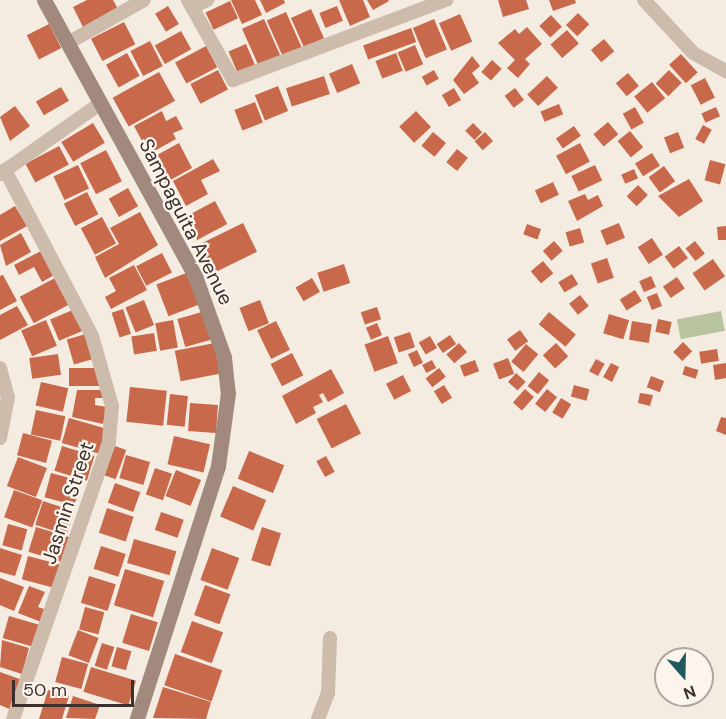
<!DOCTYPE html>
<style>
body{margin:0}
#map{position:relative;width:726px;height:719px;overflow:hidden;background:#f4ebe1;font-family:"DM Sans",sans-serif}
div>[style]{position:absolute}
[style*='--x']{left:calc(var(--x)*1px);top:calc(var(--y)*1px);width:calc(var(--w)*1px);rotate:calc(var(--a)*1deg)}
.green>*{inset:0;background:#b8c4a0;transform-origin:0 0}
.building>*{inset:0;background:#c8694b;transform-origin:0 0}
.street>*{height:14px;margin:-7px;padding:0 7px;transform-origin:7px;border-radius:7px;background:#cdbbac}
.secondary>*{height:15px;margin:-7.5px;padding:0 7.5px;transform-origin:7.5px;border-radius:7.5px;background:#a18a7d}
span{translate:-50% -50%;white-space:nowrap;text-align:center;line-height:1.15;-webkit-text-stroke:4.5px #fbf5ee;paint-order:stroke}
.street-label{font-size:20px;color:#3b302b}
.north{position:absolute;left:654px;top:647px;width:60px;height:60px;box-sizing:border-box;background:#fbf5ee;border:2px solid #aea6a0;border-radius:50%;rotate:160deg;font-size:16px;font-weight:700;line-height:24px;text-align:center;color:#3b302b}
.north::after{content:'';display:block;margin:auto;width:21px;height:27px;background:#1f5a5e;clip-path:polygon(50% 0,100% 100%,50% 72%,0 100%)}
.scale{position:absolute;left:12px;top:680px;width:122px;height:27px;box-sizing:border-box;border:3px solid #3b302b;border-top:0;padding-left:8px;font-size:18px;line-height:21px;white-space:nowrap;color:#3b302b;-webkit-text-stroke:4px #fbf5ee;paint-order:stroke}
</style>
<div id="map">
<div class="green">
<div style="left:721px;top:311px;width:20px;height:45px;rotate:79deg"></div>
</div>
<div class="building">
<div style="clip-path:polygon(87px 0,113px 0,118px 9px,83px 27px,73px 7px)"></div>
<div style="clip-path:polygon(231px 0,255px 0,262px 15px,242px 24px)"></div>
<div style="clip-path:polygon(260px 0,284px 0,285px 3px,266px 13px)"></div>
<div style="clip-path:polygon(339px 0,363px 0,370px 17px,350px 26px)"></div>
<div style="clip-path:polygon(367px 0,388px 0,389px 1px,373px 10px)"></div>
<div style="clip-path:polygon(498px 0,526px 0,529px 9px,503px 17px)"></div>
<div style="clip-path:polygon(549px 0,575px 0,576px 3px,553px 11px)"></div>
<div style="left:230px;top:1px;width:19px;height:27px;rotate:65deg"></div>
<div style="left:168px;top:6px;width:21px;height:15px;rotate:59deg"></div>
<div style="left:337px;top:6px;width:16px;height:19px;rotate:68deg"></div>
<div style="left:311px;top:9px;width:32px;height:22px;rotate:66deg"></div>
<div style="left:286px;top:12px;width:39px;height:21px;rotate:66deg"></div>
<div style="left:578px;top:13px;width:16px;height:17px;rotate:45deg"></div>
<div style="left:460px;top:14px;width:30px;height:23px;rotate:66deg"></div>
<div style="left:551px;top:15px;width:16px;height:16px;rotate:47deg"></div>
<div style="left:264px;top:19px;width:42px;height:24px;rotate:66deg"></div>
<div style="left:434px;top:19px;width:33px;height:23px;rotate:67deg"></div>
<div style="left:124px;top:22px;width:25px;height:37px;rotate:63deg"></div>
<div style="left:49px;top:24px;width:27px;height:25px;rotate:63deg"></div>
<div style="clip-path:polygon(527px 27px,542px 44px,525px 59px,530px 64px,518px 78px,507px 68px,515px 60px,498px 43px,515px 29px,519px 34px)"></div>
<div style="left:411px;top:28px;width:15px;height:51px;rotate:70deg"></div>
<div style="left:567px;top:30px;width:18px;height:22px;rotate:49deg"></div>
<div style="left:181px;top:31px;width:21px;height:30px;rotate:61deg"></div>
<div style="left:604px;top:39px;width:16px;height:17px;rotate:50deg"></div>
<div style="left:150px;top:41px;width:28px;height:22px;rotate:63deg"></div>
<div style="left:246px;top:44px;width:25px;height:19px;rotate:67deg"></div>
<div style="left:415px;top:45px;width:21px;height:19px;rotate:67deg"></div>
<div style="left:206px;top:46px;width:24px;height:35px;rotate:62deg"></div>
<div style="left:127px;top:53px;width:26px;height:24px;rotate:61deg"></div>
<div style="left:396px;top:53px;width:19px;height:22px;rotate:69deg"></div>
<div style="left:681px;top:54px;width:25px;height:16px;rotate:48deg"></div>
<div style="clip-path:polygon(472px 56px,480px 66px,472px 73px,479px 83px,464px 94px,453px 80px)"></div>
<div style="left:492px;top:60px;width:13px;height:16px;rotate:42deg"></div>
<div style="left:352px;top:64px;width:21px;height:25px;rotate:67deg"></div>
<div style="left:218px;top:70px;width:22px;height:31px;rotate:63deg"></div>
<div style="left:434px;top:70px;width:10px;height:14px;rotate:61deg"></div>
<div style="left:669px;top:70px;width:18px;height:19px;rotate:45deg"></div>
<div style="left:159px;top:72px;width:33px;height:53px;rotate:61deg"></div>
<div style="left:628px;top:73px;width:17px;height:16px;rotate:50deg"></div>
<div style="left:324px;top:76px;width:19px;height:40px;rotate:72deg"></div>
<div style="left:547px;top:76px;width:16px;height:27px;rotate:47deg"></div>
<div style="left:705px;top:78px;width:22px;height:16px;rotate:63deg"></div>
<div style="left:652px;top:82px;width:21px;height:23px;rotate:51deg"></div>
<div style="left:278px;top:86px;width:27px;height:25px;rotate:68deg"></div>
<div style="left:61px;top:87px;width:16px;height:29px;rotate:60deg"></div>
<div style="left:454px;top:88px;width:14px;height:14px;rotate:60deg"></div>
<div style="left:515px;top:88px;width:15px;height:13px;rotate:53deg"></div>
<div style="left:255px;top:102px;width:22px;height:22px;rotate:69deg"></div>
<div style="left:559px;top:104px;width:11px;height:20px;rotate:68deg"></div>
<div style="clip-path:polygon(15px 106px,30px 126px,10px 141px,0 117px)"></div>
<div style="left:635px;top:107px;width:18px;height:14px;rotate:61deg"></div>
<div style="left:716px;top:107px;width:10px;height:16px;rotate:66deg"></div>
<div style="clip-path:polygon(162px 111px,166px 121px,176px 116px,183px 129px,173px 133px,176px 139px,149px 154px,134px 126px)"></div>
<div style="left:416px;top:111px;width:22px;height:23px;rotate:47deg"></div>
<div style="left:608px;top:122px;width:16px;height:19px;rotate:50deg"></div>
<div style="left:93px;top:123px;width:23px;height:37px;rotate:59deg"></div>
<div style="left:473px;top:123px;width:13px;height:11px;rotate:45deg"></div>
<div style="left:703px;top:125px;width:10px;height:16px;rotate:29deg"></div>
<div style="left:574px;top:126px;width:12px;height:22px;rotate:55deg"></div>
<div style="left:630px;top:131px;width:21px;height:16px;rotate:51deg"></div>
<div style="left:433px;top:132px;width:17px;height:18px;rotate:40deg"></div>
<div style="left:485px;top:132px;width:12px;height:14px;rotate:48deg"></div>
<div style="left:678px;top:132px;width:17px;height:15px;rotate:69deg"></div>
<div style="clip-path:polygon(179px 143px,192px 168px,165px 183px,157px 155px)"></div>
<div style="left:580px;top:143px;width:21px;height:27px;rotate:62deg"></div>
<div style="left:59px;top:146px;width:21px;height:38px;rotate:62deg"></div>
<div style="left:457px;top:149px;width:14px;height:17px;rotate:39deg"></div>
<div style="left:106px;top:150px;width:35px;height:29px;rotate:63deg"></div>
<div style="left:652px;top:153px;width:15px;height:20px;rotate:58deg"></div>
<div style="clip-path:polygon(213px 159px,220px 171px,201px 180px,208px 194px,186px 206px,173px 181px)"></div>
<div style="left:710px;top:160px;width:16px;height:21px;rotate:15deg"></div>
<div style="left:78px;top:165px;width:26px;height:27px;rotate:65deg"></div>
<div style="left:595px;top:165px;width:17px;height:26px;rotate:65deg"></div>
<div style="left:664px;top:166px;width:19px;height:19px;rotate:54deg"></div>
<div style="left:634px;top:169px;width:10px;height:14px;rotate:66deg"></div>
<div style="clip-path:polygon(689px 179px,703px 201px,679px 217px,658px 196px)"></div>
<div style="left:553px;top:182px;width:14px;height:20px;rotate:65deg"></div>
<div style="left:638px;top:185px;width:14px;height:16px;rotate:45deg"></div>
<div style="left:128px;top:188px;width:21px;height:22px;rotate:61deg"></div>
<div style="left:87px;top:192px;width:25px;height:26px;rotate:63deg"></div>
<div style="clip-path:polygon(585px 194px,588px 200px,598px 195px,603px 206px,577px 221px,568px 201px)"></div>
<div style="left:215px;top:201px;width:26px;height:34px;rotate:62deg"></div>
<div style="clip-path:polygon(15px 206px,27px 226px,0 241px,0 215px)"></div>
<div style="clip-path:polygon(140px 212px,158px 245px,105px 278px,95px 257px,119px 244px,110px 228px)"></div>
<div style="left:102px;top:217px;width:30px;height:24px;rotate:62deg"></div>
<div style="left:243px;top:223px;width:32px;height:50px;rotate:64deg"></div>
<div style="left:619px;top:223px;width:16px;height:20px;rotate:68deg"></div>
<div style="left:527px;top:224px;width:15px;height:11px;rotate:20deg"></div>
<div style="clip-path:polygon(726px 226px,726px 240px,718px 240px,717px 227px)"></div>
<div style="left:580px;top:228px;width:15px;height:15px;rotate:74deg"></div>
<div style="clip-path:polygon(21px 233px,31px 252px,6px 266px,0 245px)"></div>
<div style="left:652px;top:238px;width:20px;height:17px;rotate:57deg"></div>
<div style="left:554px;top:241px;width:13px;height:15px;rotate:48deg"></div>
<div style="left:695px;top:241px;width:16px;height:12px;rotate:52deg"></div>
<div style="left:679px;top:246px;width:15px;height:18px;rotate:53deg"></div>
<div style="clip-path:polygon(41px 251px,54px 275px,42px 282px,34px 267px,19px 275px,14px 265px)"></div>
<div style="left:162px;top:253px;width:22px;height:29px;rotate:63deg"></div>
<div style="left:607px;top:258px;width:21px;height:17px;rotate:71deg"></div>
<div style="left:713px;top:259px;width:21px;height:25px;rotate:55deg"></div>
<div style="left:543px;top:261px;width:16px;height:16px;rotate:50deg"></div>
<div style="left:344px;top:264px;width:20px;height:28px;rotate:72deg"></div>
<div style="clip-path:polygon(134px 265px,147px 290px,111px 309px,105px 297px,116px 291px,109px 278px)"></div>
<div style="left:189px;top:272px;width:34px;height:35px;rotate:69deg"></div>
<div style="left:572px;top:274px;width:12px;height:16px;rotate:59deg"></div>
<div style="clip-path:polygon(3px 275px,17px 301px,0 310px,0 276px)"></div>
<div style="left:651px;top:276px;width:12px;height:13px;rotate:66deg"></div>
<div style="left:677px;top:277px;width:14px;height:17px;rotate:56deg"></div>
<div style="left:55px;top:278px;width:30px;height:40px;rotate:62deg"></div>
<div style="left:312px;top:278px;width:16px;height:19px;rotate:60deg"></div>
<div style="left:635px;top:290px;width:13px;height:18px;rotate:58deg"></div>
<div style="left:657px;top:293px;width:14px;height:11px;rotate:69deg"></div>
<div style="left:580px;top:295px;width:14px;height:14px;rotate:51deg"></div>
<div style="left:144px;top:300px;width:27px;height:20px;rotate:68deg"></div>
<div style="left:260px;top:300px;width:25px;height:22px;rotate:69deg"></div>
<div style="clip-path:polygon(17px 306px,28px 325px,0 340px,0 315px)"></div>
<div style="left:377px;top:307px;width:13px;height:17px;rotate:72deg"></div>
<div style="left:75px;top:309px;width:23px;height:27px;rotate:67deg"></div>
<div style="left:123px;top:309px;width:26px;height:12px;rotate:72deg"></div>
<div style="left:209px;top:310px;width:29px;height:33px;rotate:74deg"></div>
<div style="left:549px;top:312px;width:35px;height:16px;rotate:40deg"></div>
<div style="left:609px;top:314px;width:21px;height:20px;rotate:17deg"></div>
<div style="left:658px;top:319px;width:14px;height:13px;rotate:12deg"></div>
<div style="left:46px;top:320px;width:28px;height:27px;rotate:67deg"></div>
<div style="left:173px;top:320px;width:28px;height:18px;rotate:80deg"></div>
<div style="left:276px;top:321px;width:32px;height:21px;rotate:64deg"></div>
<div style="left:632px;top:321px;width:20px;height:19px;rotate:9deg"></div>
<div style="left:377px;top:323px;width:13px;height:12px;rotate:67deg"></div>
<div style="left:520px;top:330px;width:14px;height:16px;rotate:54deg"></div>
<div style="left:410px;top:332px;width:16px;height:17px;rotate:72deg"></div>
<div style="left:154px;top:333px;width:18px;height:23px;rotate:81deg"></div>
<div style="left:86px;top:334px;width:26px;height:20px;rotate:74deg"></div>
<div style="left:450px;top:335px;width:11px;height:16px;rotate:56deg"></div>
<div style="left:388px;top:336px;width:29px;height:25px;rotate:70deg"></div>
<div style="left:430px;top:336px;width:14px;height:13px;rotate:60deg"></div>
<div style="left:683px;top:342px;width:13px;height:14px;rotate:45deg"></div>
<div style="left:215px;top:343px;width:31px;height:41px;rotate:79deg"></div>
<div style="left:459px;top:343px;width:12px;height:17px;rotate:48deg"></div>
<div style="left:556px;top:343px;width:18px;height:18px;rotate:47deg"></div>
<div style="left:526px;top:344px;width:16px;height:23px;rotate:40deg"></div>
<div style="left:717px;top:349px;width:12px;height:18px;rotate:81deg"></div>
<div style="left:417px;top:350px;width:14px;height:10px;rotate:65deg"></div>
<div style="left:292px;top:353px;width:25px;height:24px;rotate:63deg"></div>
<div style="left:58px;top:354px;width:21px;height:29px;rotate:82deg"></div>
<div style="left:508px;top:358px;width:17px;height:16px;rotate:69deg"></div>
<div style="left:596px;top:359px;width:10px;height:14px;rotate:29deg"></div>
<div style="left:432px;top:360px;width:9px;height:11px;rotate:63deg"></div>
<div style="left:475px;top:360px;width:12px;height:16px;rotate:70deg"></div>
<div style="clip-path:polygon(611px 363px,619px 367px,612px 382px,603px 377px)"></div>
<div style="clip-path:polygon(726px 363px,726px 378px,715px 380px,713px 365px)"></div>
<div style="left:685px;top:366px;width:14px;height:9px;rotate:17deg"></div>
<div style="left:100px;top:368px;width:18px;height:31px;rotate:90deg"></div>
<div style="left:439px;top:368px;width:11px;height:17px;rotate:52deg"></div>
<div style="clip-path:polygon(331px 369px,344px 393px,328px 402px,323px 393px,319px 395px,323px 402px,313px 407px,316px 413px,296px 424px,282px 396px)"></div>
<div style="left:539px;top:372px;width:13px;height:18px;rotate:39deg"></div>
<div style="left:516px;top:373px;width:13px;height:12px;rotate:42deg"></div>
<div style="left:403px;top:375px;width:18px;height:19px;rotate:63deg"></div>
<div style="left:651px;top:376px;width:14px;height:12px;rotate:21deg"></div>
<div style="left:41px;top:382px;width:28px;height:24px;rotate:13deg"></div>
<div style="left:444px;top:385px;width:15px;height:12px;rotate:58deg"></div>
<div style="left:574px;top:385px;width:16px;height:12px;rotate:15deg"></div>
<div style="left:130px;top:387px;width:37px;height:35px;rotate:6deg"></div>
<div style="left:525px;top:389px;width:12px;height:18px;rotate:42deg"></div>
<div style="left:547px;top:389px;width:13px;height:19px;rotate:39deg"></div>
<div style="clip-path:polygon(77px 390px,107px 390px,107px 398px,95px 398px,95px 405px,107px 407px,103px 424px,72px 417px)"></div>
<div style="clip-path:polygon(640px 393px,653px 395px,650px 406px,638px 403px)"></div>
<div style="left:170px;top:394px;width:18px;height:31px;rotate:6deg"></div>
<div style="left:561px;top:398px;width:12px;height:17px;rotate:31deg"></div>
<div style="left:190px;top:403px;width:28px;height:28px;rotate:4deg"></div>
<div style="left:346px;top:404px;width:33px;height:33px;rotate:63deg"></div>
<div style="left:36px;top:410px;width:30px;height:25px;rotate:12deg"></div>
<div style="clip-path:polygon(721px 417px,726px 418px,726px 435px,716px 431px)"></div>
<div style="left:69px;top:418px;width:41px;height:26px;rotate:16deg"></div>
<div style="left:23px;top:433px;width:30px;height:23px;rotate:15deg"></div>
<div style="left:174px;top:436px;width:37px;height:29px;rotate:13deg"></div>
<div style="left:62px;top:446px;width:34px;height:26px;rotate:17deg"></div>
<div style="left:115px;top:446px;width:12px;height:31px;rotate:20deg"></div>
<div style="left:249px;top:451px;width:38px;height:30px;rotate:22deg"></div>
<div style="left:126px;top:455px;width:25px;height:24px;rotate:16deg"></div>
<div style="left:326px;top:456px;width:18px;height:11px;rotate:61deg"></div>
<div style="left:18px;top:457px;width:31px;height:31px;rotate:21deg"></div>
<div style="left:155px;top:468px;width:18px;height:28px;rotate:19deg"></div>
<div style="left:176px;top:470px;width:27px;height:28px;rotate:22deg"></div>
<div style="left:51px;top:473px;width:31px;height:25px;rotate:15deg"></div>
<div style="left:115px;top:483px;width:27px;height:21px;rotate:20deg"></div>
<div style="left:233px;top:486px;width:36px;height:33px;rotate:23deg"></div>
<div style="left:14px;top:490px;width:30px;height:29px;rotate:20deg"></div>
<div style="left:43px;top:501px;width:33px;height:25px;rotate:18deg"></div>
<div style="left:107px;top:508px;width:28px;height:26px;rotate:18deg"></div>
<div style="left:161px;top:512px;width:24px;height:19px;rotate:19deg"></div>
<div style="left:8px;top:524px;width:20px;height:22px;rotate:15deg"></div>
<div style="left:36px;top:527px;width:37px;height:26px;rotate:17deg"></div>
<div style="left:262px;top:527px;width:20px;height:35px;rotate:18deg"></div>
<div style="left:134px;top:539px;width:44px;height:25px;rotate:16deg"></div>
<div style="left:101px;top:546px;width:26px;height:24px;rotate:18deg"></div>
<div style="clip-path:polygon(0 548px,22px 555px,15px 576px,0 572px)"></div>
<div style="left:212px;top:548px;width:29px;height:34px;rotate:20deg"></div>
<div style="left:28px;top:556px;width:34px;height:24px;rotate:15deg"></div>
<div style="left:125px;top:569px;width:41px;height:38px;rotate:17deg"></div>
<div style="left:89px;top:576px;width:28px;height:28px;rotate:17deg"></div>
<div style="clip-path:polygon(0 578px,24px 587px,14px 611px,0 605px)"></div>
<div style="left:205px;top:585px;width:27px;height:32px;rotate:20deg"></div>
<div style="clip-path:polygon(29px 586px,45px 592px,38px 607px,50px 611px,46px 624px,18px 613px)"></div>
<div style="left:85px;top:607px;width:20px;height:23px;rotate:15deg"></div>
<div style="left:131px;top:614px;width:28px;height:30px;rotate:17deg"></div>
<div style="left:9px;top:616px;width:35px;height:23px;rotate:16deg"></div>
<div style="left:192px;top:621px;width:33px;height:33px;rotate:20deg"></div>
<div style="left:78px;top:630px;width:22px;height:27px;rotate:21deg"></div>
<div style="clip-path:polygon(2px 640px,29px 648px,22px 674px,0 667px)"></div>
<div style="left:102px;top:643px;width:13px;height:24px;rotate:18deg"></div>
<div style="left:117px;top:647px;width:15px;height:20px;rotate:16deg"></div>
<div style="left:175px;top:654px;width:50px;height:33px;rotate:19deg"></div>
<div style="left:62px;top:657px;width:27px;height:26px;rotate:15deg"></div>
<div style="left:91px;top:667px;width:47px;height:26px;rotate:17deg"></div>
<div style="clip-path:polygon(0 672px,25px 681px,14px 711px,0 705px)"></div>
<div style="clip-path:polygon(163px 687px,211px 702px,206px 719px,153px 718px)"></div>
<div style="clip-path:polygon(48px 690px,69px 696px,62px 719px,39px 719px)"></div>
<div style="clip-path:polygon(73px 696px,100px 705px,95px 719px,66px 718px)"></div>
</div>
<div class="street">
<div style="--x:188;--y:0;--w:92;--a:60.6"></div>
<div style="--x:233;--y:80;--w:228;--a:-20.6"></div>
<div style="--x:644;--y:0;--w:72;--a:47.2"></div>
<div style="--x:693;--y:53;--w:38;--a:29"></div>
<div style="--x:192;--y:7;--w:17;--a:-25"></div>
<div style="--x:68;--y:43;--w:87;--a:-29.5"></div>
<div style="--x:5;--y:170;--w:187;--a:62.3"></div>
<div style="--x:92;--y:336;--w:73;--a:74.1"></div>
<div style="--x:112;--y:406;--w:36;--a:95"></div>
<div style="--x:109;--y:442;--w:293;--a:109.1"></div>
<div style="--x:0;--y:174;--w:123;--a:-35.1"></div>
<div style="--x:0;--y:368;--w:30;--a:75"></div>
<div style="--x:8;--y:397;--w:42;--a:101"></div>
<div style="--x:318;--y:719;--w:28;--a:-69"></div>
<div style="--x:328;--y:693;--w:55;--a:-87.9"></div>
</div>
<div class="secondary">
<div style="--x:44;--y:0;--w:315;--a:61.3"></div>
<div style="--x:195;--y:276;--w:86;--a:70.3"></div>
<div style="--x:224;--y:357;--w:36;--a:84"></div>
<div style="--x:228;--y:393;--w:74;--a:97.8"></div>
<div style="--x:218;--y:466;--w:266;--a:107.8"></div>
</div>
<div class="street-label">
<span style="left:186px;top:222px;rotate:63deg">Sampaguita Avenue</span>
<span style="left:68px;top:503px;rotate:-72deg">Jasmin Street</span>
</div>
<div class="north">N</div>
<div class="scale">50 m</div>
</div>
